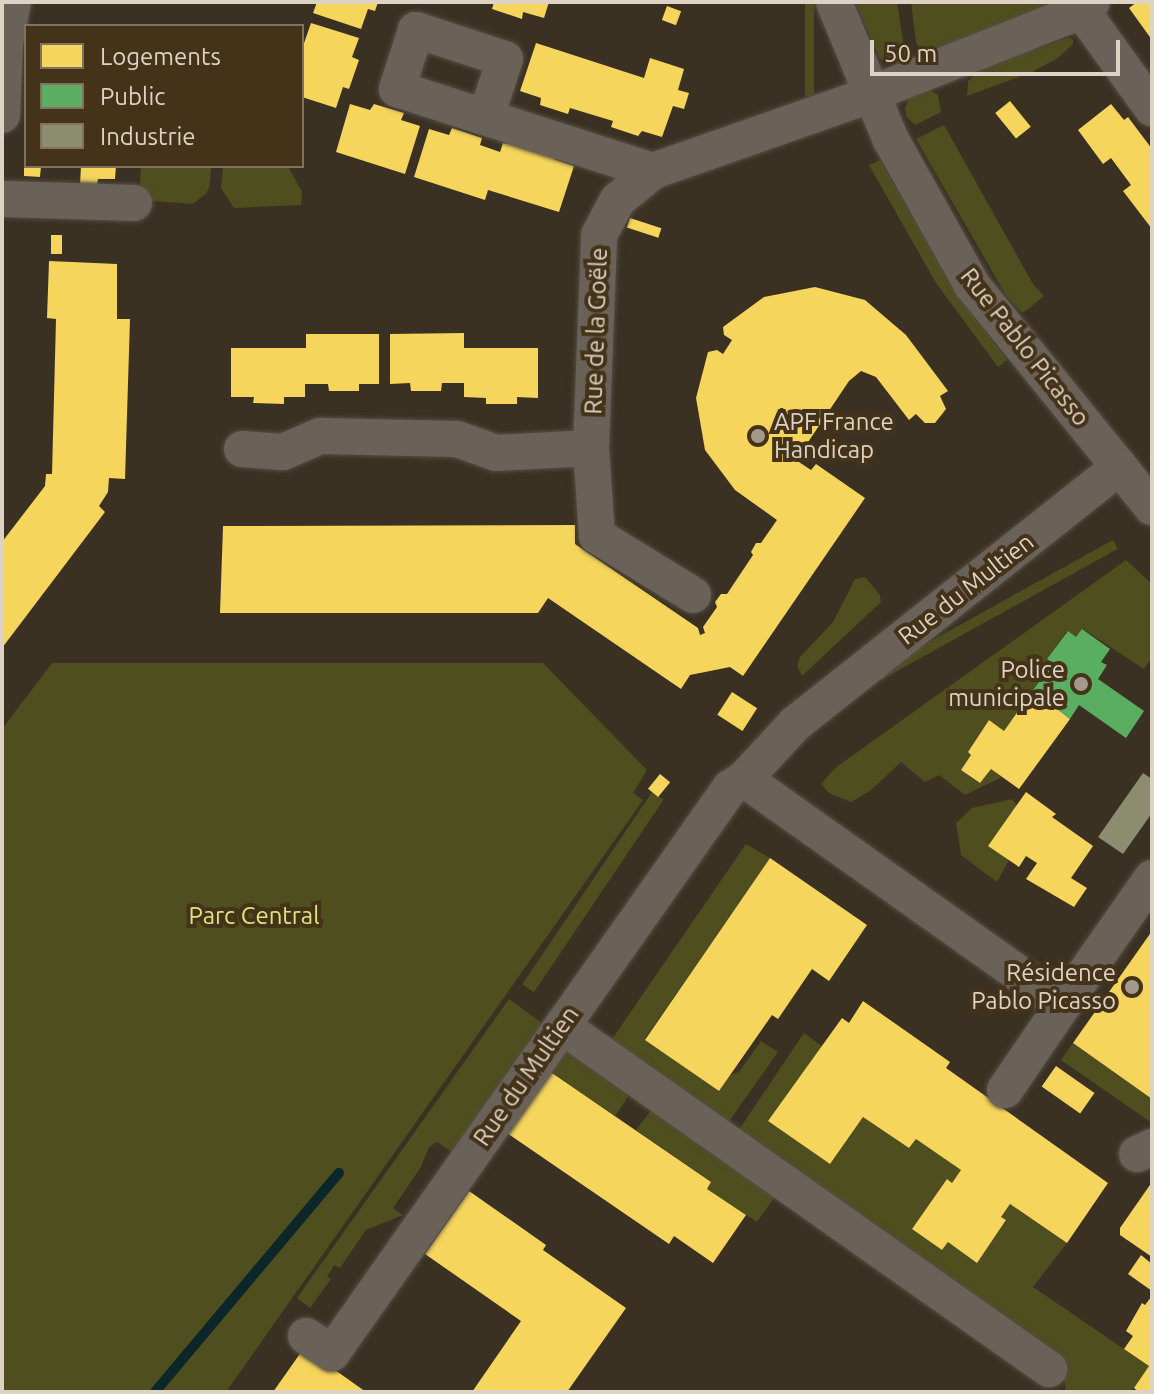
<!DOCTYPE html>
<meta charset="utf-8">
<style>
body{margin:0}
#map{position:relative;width:1154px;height:1394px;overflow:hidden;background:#3a3123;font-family:Ubuntu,sans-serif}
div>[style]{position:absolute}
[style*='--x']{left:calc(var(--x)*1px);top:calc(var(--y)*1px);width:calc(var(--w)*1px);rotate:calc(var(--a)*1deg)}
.green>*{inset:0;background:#4e4e1e;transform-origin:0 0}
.homes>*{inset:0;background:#f6d55c;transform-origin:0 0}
.public>*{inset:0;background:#5aae61}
.industry>*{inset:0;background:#8c8c6e}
.stream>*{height:10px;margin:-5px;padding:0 5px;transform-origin:5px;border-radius:5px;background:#0b272a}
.roads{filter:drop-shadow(0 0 2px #554d41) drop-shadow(0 0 2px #554d41)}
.street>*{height:36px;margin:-18px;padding:0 18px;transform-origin:18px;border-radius:18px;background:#6a6259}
.dots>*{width:22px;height:22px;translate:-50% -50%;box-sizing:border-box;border:4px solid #443219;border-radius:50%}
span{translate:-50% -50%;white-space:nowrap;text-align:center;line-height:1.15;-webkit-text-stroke:8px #443219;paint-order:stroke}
.street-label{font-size:24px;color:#ddd2c3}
.poi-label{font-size:24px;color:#ddd2c3}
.left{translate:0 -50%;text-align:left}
.right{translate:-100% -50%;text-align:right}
.park-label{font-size:24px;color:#dfe37e}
.frame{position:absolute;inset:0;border:4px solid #ddd2c3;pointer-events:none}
.legend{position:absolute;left:24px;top:24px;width:280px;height:144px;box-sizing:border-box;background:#443219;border:2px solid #81725d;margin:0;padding:10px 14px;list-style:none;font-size:24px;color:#ddd2c3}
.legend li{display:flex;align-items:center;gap:16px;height:40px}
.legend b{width:40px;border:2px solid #81725d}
.scale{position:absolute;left:870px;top:40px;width:250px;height:36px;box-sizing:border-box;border:4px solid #ddd2c3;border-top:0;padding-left:10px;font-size:24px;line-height:28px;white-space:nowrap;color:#ddd2c3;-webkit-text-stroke:6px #443219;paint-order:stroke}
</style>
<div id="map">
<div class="green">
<div style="left:805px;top:2px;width:9px;height:94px"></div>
<div style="clip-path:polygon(855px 2px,897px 2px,904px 47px,912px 62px,893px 66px,880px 59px)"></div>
<div style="clip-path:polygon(911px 2px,1063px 2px,925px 60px,916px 42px)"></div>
<div style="clip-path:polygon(1068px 38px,1073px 39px,1073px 44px,1058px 58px,1032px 72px,967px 96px,968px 81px,983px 67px)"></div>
<div style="clip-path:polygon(925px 87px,938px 95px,941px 112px,915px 125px,906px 117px,905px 108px,912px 92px)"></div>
<div style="clip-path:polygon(944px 125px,1033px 284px,1044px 296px,1023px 313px,1007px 297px,916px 139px)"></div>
<div style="clip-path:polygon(880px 160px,954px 290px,1007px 360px,998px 367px,936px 283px,869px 165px)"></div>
<div style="clip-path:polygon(141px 166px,211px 166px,210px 185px,206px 194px,192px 204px,139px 200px)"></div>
<div style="clip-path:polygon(223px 166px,288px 166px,302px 192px,301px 205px,234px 208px,221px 188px)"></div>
<div style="left:1113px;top:540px;width:10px;height:368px;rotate:61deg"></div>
<div style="clip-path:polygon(1126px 560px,1152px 584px,1152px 658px,1144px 669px,1083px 629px,1076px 637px,1067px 631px,1047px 659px,1053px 663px,1004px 731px,989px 720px,968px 752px,971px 755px,961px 770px,979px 783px,991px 769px,1002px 777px,965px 795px,939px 775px,925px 782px,901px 762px,870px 791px,851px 802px,829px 793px,821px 784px,835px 768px)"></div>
<div style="clip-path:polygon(865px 577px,880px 595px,881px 602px,802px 676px,797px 666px,800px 657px,833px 622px,855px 579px)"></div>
<div style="clip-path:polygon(52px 663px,543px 663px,647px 770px,633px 793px,643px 800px,226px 1392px,2px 1392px,2px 729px)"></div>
<div style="left:652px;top:792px;width:14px;height:232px;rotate:34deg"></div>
<div style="clip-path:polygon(1012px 799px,1017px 805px,1009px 860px,997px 882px,961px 855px,956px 823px,972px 808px)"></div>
<div style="clip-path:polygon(746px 844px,770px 858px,645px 1039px,719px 1091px,730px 1075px,739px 1072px,761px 1041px,778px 1052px,725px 1127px,610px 1042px)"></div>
<div style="clip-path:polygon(509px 999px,542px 1023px,452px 1152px,437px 1142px,429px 1147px,421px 1167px,393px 1208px,403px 1215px,366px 1230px,340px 1268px,334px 1265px,327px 1277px,331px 1279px,310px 1308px,297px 1298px)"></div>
<div style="clip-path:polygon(804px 1033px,823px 1047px,768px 1121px,830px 1164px,863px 1117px,909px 1148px,916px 1139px,961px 1170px,952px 1183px,947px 1179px,912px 1229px,942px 1250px,948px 1242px,977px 1262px,1006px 1221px,1001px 1217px,1010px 1204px,1067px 1243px,1033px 1287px,1149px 1366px,1134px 1388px,1128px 1392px,1066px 1392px,1063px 1374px,736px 1134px)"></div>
<div style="clip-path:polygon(1073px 1043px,1152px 1099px,1152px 1123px,1061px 1060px)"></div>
<div style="left:566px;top:1044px;width:81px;height:32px;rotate:34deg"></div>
<div style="clip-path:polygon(656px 1104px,779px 1191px,757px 1222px,707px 1189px,711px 1182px,636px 1130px)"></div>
</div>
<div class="homes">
<div style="clip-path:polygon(317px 2px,378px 2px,375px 11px,368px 9px,361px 29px,313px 13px)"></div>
<div style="clip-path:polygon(494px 2px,549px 2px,544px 18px,523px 12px,522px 19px,492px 9px)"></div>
<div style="clip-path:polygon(1137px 2px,1152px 2px,1152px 40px,1129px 8px)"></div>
<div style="left:667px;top:6px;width:15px;height:15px;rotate:20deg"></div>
<div style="clip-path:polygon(311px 23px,359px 38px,352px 57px,359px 60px,349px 89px,343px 87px,336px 108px,302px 97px,302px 49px)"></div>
<div style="clip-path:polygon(536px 43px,644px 78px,650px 58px,684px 69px,678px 90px,689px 93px,684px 109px,673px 106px,662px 137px,642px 131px,638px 136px,611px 127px,613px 121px,570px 108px,568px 114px,540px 105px,541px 98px,520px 91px)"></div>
<div style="left:1010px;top:101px;width:33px;height:19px;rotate:51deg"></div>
<div style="clip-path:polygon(350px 104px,370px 110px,374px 104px,404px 113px,401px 120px,420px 126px,405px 174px,336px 152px)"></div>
<div style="clip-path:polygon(1111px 104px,1124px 120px,1128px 117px,1152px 149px,1152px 229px,1123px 191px,1131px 185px,1111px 158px,1103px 164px,1078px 130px)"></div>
<div style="clip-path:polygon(452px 128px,482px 138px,480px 145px,500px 152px,503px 143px,556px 152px,554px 159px,574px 166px,559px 212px,488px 190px,485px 200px,414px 177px,429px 129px,449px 135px)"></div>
<div style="clip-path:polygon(24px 166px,41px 166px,40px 177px,24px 176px)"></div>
<div style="clip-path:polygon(81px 166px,116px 166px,115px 179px,98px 179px,97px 185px,80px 185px)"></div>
<div style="left:630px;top:218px;width:33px;height:10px;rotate:18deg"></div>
<div style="left:51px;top:235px;width:11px;height:19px"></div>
<div style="clip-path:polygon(49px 261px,117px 264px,117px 319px,130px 319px,125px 479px,109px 478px,108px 492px,99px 506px,105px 512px,2px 648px,2px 542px,45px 486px,46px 474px,52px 474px,56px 319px,47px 318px)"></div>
<div style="clip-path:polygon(815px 287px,865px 300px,906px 335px,948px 391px,940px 396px,946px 409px,935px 423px,925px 423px,916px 414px,909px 420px,876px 377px,861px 371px,849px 381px,796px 460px,811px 470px,816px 464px,865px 498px,743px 676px,730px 667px,690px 675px,681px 689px,548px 598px,538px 613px,220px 613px,223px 526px,575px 525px,575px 544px,698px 628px,700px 635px,705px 633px,703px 627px,717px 607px,715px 602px,721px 594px,727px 594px,753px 555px,751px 552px,756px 543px,761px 543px,777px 520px,735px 490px,705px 450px,696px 398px,708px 352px,717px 350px,723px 354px,732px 340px,724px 335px,723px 327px,764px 297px)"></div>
<div style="clip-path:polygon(464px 333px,464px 348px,538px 348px,538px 398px,517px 397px,517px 404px,486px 404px,486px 398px,464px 397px,464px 383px,442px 383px,441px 391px,411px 391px,410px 383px,390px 384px,390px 334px)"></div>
<div style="clip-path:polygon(306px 334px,379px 334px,379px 384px,359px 384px,359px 391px,329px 391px,328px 384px,305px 384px,305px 397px,284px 397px,284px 404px,253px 403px,254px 397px,231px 397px,231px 348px,306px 348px)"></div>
<div style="clip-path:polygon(1033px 690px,1070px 719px,1019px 789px,991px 769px,980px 783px,961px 770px,971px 755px,968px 752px,989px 720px,1004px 731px)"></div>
<div style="left:732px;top:692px;width:30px;height:27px;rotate:33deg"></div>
<div style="left:660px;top:774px;width:13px;height:19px;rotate:39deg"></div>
<div style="clip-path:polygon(1026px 792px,1056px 814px,1052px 817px,1093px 846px,1071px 878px,1087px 888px,1074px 907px,1026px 879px,1037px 863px,1026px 856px,1019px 867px,988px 846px)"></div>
<div style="clip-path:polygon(770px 858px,867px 925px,829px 981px,812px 969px,778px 1019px,772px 1015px,719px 1091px,645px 1040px)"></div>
<div style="clip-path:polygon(1152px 931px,1152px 1099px,1073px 1043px)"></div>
<div style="clip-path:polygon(863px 1001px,950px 1062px,946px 1068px,1108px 1183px,1067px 1243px,1010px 1204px,1001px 1217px,1006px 1220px,977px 1263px,948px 1242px,942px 1250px,912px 1229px,947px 1179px,952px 1183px,961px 1170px,916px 1139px,909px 1148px,863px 1117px,830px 1164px,768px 1121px,842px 1018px,849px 1023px)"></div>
<div style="left:1056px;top:1066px;width:47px;height:25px;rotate:35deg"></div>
<div style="clip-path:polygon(549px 1071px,711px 1182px,707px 1189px,746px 1215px,713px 1263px,674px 1236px,669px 1244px,507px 1133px)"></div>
<div style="clip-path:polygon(1152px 1182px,1152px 1257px,1120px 1235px,1120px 1228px)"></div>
<div style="clip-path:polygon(469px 1191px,546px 1245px,543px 1250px,626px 1308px,567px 1392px,472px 1392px,521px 1321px,425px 1254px)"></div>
<div style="clip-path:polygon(1141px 1255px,1152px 1264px,1152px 1291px,1128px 1274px)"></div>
<div style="clip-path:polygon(1152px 1296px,1152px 1392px,1139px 1392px,1134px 1388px,1149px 1366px,1124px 1349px,1133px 1336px,1126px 1331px,1142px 1303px,1145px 1305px)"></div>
<div style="clip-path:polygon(304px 1348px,366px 1392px,273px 1392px)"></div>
</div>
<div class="public">
<div style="clip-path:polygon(1082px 629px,1110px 649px,1101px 662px,1107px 665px,1098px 679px,1144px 711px,1126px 738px,1079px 705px,1070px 719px,1033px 690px,1053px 663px,1047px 659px,1068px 631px,1076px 637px)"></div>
</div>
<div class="industry">
<div style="clip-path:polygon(1143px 773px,1152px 779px,1152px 813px,1123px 854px,1098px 837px)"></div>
</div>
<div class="stream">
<div style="--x:155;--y:1392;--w:286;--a:-50"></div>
</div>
<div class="roads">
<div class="street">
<div style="--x:834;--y:2;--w:149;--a:67.6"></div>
<div style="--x:891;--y:140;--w:166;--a:60.8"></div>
<div style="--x:972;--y:285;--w:286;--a:51"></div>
<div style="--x:1082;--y:11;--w:120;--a:54.2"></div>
<div style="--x:2;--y:115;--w:72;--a:-87.6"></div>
<div style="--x:5;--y:43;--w:42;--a:-79"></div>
<div style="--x:486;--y:117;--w:61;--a:-71.9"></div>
<div style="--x:505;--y:59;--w:94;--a:-162"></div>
<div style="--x:416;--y:30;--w:62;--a:107.9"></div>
<div style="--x:397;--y:89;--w:269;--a:17.8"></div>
<div style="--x:2;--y:199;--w:132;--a:1.7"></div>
<div style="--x:242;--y:449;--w:41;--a:4.2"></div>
<div style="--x:283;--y:452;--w:40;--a:-23.4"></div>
<div style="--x:320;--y:436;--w:137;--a:1.3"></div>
<div style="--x:457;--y:439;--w:41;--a:19.7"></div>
<div style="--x:496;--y:453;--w:95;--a:-3"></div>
<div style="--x:693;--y:595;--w:113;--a:-148.4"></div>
<div style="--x:597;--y:536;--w:88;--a:-93.9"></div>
<div style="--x:591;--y:448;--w:213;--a:-87.8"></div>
<div style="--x:599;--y:235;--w:40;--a:-62"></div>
<div style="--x:618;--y:200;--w:45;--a:-39.6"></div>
<div style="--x:653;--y:171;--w:212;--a:-19.3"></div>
<div style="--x:853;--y:101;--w:246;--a:-21.5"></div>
<div style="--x:1082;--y:11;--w:13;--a:-42"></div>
<div style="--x:744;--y:779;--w:391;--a:35.3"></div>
<div style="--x:1063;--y:1005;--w:155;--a:-55"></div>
<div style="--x:562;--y:1026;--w:596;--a:35.16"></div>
<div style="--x:1005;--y:1090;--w:103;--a:-55.7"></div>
<div style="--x:1137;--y:1154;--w:17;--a:-25"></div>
<div style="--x:306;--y:1336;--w:31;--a:33"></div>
<div style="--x:332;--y:1353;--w:691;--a:-54.84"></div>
<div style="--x:730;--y:788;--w:17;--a:-33"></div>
<div style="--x:744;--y:779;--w:75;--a:-47.2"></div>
<div style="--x:795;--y:724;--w:414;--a:-38.4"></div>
</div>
</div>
<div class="dots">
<div style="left:758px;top:436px;background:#a49a8b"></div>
<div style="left:1081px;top:684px;background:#a49a8b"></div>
<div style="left:1132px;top:987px;background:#a49a8b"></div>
</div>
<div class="street-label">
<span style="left:596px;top:331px;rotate:-88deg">Rue de la Goële</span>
<span style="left:1025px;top:347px;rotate:52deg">Rue Pablo Picasso</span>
<span style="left:966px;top:589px;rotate:-38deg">Rue du Multien</span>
<span style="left:526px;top:1076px;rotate:-55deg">Rue du Multien</span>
</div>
<div class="poi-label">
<span class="left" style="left:774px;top:436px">APF France<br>Handicap</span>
<span class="right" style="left:1065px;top:684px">Police<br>municipale</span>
<span class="right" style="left:1116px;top:987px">Résidence<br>Pablo Picasso</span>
</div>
<div class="park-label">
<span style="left:254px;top:916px">Parc Central</span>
</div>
<div class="frame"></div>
<ul class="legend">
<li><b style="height:22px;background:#f6d55c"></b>Logements</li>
<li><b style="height:22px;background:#5aae61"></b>Public</li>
<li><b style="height:22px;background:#8c8c6e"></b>Industrie</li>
</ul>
<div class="scale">50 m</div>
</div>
